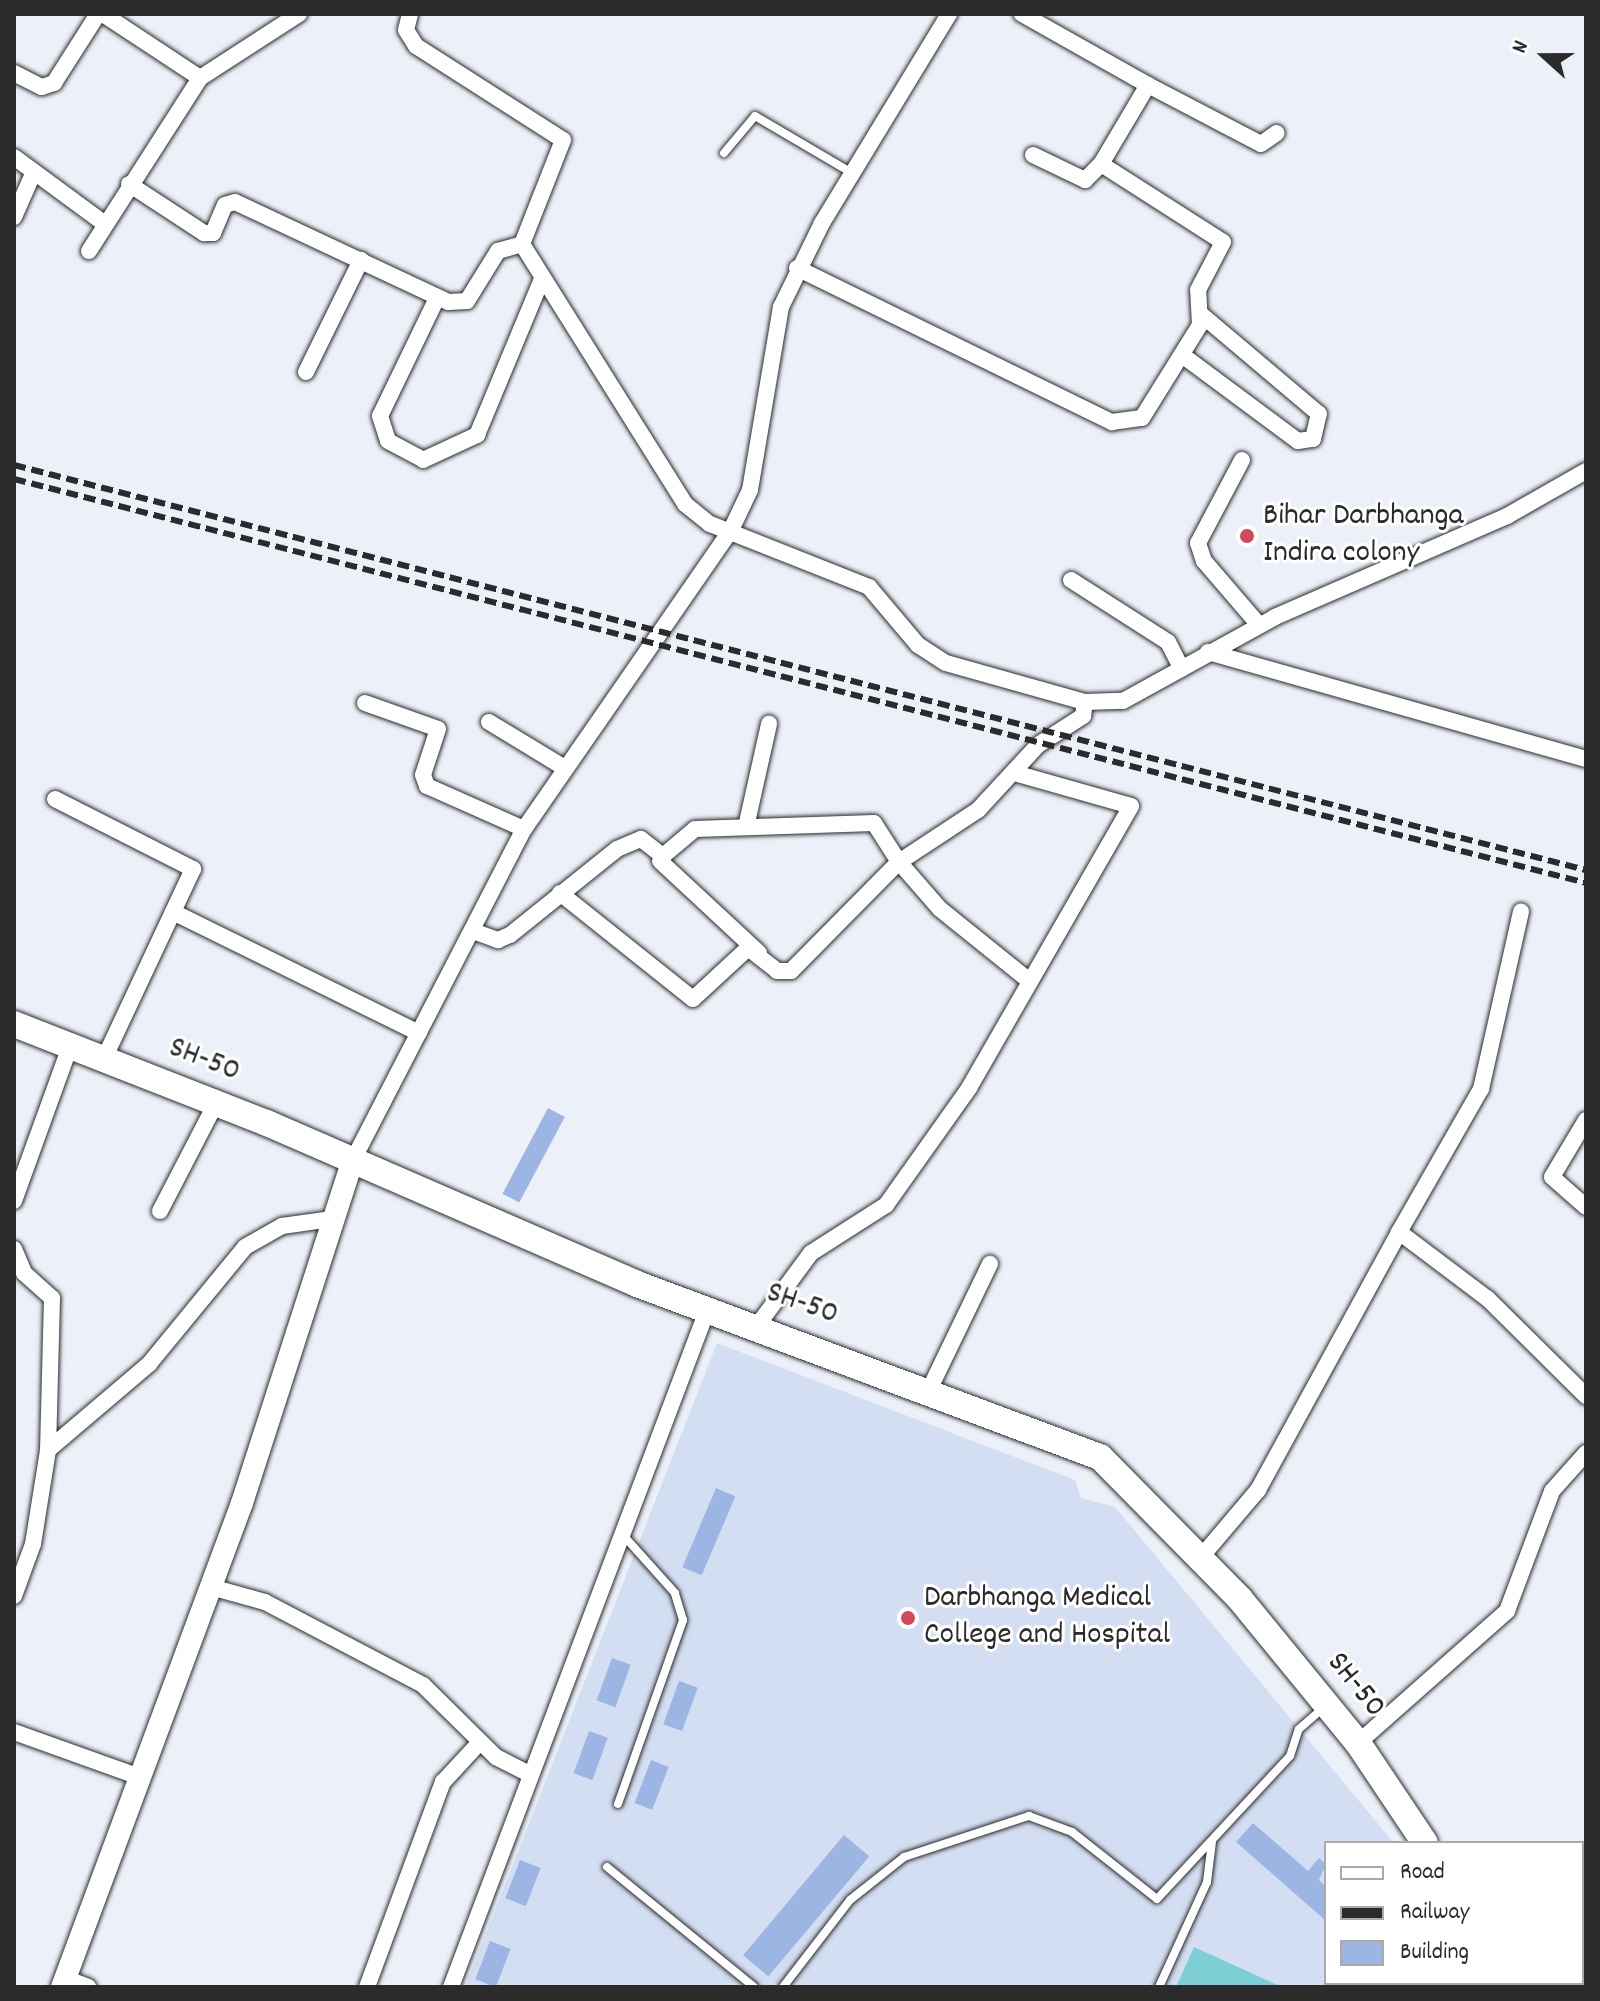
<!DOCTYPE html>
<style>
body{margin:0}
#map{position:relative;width:1600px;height:2001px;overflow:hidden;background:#ebf0f9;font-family:Dekko,sans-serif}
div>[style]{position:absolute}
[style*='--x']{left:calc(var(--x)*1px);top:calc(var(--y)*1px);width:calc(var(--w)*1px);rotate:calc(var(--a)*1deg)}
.built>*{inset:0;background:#d4def2}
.water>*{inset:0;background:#7dced5}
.building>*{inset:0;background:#9db5e2;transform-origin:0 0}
.roads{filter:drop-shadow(0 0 2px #2b2b2b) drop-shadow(0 0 2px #2b2b2b)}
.lane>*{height:8px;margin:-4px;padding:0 4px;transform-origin:4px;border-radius:4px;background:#fff}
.street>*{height:16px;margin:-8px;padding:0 8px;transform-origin:8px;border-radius:8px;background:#fff}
.secondary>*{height:22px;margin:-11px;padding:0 11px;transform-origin:11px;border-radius:11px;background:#fff}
.primary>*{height:26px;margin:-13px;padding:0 13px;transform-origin:13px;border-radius:13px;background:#fff}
.rail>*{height:6px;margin-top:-3px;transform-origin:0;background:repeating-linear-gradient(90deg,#2b2b2b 0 12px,transparent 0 18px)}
.dots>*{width:22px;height:22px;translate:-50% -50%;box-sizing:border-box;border:4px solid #fff;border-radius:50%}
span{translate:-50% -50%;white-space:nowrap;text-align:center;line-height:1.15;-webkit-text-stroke:6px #fff;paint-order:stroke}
.poi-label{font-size:32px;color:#2b2b2b}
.left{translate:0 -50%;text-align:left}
.street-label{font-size:32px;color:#2b2b2b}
.frame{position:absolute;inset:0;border:16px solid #2b2b2b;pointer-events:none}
.legend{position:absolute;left:1324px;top:1841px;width:260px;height:144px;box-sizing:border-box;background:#fff;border:2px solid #aaa;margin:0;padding:10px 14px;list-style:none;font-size:24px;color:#2b2b2b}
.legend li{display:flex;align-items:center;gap:16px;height:40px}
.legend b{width:40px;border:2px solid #aaa}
.north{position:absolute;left:1504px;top:16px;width:80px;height:80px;-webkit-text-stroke:6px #fff;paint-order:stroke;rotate:291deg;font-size:22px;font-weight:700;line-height:32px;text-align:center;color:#2b2b2b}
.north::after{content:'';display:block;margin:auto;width:28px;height:36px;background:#2b2b2b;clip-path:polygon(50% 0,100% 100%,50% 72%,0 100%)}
</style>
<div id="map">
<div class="built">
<div style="clip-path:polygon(717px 1343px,1075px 1480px,1081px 1498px,1115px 1507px,1394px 1843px,1326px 1843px,1326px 1983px,1493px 1987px,465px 1987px)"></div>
</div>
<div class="water">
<div style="clip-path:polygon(1194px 1947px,1282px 1987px,1176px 1987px)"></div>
</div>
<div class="building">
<div style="left:548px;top:1108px;width:19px;height:97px;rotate:28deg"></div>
<div style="left:716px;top:1488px;width:21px;height:86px;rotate:23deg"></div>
<div style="left:612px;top:1658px;width:20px;height:45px;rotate:20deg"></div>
<div style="left:679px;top:1681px;width:20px;height:46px;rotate:20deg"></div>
<div style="left:589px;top:1731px;width:20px;height:45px;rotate:20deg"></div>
<div style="left:651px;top:1760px;width:19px;height:46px;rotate:21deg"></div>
<div style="clip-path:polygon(1253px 1823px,1308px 1871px,1319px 1858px,1326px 1864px,1319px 1880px,1326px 1887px,1326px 1921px,1236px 1842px)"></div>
<div style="left:844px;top:1835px;width:33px;height:157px;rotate:40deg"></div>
<div style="left:520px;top:1860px;width:22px;height:41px;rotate:21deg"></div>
<div style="left:490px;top:1941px;width:22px;height:41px;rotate:21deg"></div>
</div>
<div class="roads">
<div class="lane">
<div style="--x:724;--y:153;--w:48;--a:-50"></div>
<div style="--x:755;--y:116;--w:113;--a:30.4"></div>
<div style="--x:618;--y:1804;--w:195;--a:-70.5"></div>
<div style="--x:683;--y:1620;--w:28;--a:-107"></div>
<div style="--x:675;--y:1593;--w:79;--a:-131.9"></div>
<div style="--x:607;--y:1867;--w:190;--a:39.2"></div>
<div style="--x:783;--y:1987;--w:110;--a:-52.4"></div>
<div style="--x:850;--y:1900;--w:69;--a:-38.5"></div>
<div style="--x:904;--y:1857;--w:132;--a:-18.2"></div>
<div style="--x:1029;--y:1816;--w:46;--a:20.4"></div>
<div style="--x:1072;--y:1832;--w:108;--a:38.2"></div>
<div style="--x:1157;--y:1899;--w:195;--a:-47.1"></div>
<div style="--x:1290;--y:1756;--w:28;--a:-72"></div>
<div style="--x:1299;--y:1729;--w:32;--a:-41"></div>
<div style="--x:1159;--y:1987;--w:115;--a:-65.4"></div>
<div style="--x:1207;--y:1882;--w:40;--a:-82.9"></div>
</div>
<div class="street">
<div style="--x:103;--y:14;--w:116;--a:33.4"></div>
<div style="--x:410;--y:14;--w:16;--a:104"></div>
<div style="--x:406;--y:30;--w:19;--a:58"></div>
<div style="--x:416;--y:46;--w:174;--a:32.6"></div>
<div style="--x:563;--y:140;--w:112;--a:111.5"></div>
<div style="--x:522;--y:244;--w:307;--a:57.9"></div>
<div style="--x:685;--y:504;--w:32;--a:39"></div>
<div style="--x:710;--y:524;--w:171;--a:21.6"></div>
<div style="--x:869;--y:587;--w:76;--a:49.8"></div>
<div style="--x:918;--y:645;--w:33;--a:33"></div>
<div style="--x:946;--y:663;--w:144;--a:15.7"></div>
<div style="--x:1085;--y:702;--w:38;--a:-2"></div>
<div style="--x:1123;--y:701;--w:174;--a:-28.9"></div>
<div style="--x:1275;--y:617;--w:253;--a:-23.5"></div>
<div style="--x:1507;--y:516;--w:91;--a:-29.7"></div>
<div style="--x:14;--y:73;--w:31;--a:27"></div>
<div style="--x:42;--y:87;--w:13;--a:-18"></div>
<div style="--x:54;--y:83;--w:82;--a:-57.5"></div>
<div style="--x:1148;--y:85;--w:127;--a:27.6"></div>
<div style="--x:1261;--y:144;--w:19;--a:-35"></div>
<div style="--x:1033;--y:155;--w:58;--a:25.7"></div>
<div style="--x:1085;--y:180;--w:23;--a:-45"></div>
<div style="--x:14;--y:157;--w:113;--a:36.4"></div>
<div style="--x:129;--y:184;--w:90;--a:33.2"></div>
<div style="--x:204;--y:233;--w:9;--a:0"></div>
<div style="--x:213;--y:233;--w:30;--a:-67"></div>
<div style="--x:225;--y:205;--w:10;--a:-17"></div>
<div style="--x:235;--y:202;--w:235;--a:25.1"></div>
<div style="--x:448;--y:302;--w:19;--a:-3"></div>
<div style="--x:467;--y:301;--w:59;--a:-58.2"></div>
<div style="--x:498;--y:251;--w:25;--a:-16"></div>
<div style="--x:14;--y:217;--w:47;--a:-66.2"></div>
<div style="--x:89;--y:251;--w:206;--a:-57.3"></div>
<div style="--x:200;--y:78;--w:118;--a:-32.9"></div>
<div style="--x:797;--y:268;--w:351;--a:26.1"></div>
<div style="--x:1112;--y:422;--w:30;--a:-8"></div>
<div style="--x:1142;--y:418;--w:110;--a:-58.1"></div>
<div style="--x:1200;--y:325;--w:35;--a:-93"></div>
<div style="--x:1198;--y:290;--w:54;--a:-62.5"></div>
<div style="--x:1223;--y:242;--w:145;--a:-147.4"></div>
<div style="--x:1101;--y:164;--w:92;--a:-59.3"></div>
<div style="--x:1148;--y:85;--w:145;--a:-150.6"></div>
<div style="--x:437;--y:298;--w:131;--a:115.8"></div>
<div style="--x:380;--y:416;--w:26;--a:72"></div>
<div style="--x:388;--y:441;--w:40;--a:28"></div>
<div style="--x:423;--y:460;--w:60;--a:-24.8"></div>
<div style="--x:477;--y:435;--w:169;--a:-67.4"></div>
<div style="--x:1182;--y:355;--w:144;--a:36.6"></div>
<div style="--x:1298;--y:441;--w:15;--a:-8"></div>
<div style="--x:1313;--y:439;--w:26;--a:-77"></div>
<div style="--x:1319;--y:414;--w:153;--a:-139.8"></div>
<div style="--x:306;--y:372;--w:125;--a:-63.8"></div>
<div style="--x:1242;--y:460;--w:94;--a:117.9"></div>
<div style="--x:1198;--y:543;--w:19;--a:72"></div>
<div style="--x:1204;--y:561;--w:84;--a:49.3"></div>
<div style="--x:1071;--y:580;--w:115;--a:32.6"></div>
<div style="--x:1168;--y:642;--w:30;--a:63"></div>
<div style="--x:1208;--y:652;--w:393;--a:15.8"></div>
<div style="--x:365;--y:703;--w:77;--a:19.6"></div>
<div style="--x:438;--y:729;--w:48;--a:108.1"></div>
<div style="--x:423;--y:775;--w:12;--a:70"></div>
<div style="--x:427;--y:786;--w:106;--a:23.9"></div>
<div style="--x:489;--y:722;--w:87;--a:31.3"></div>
<div style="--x:55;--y:799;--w:155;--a:26.9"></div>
<div style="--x:193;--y:869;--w:210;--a:115.1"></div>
<div style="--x:746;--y:827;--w:106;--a:-77.4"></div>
<div style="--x:660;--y:861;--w:135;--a:42.9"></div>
<div style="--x:560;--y:893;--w:170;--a:38.6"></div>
<div style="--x:693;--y:999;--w:75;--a:-42.8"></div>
<div style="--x:748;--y:948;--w:37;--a:38"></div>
<div style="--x:777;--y:971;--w:14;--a:0"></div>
<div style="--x:791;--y:971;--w:153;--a:-45.3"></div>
<div style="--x:899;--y:862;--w:62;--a:48.9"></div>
<div style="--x:940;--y:909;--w:112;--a:38.8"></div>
<div style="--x:173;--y:912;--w:274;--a:26.2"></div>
<div style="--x:473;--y:931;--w:27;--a:20"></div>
<div style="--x:498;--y:940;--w:13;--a:-23"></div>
<div style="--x:510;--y:935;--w:137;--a:-38.8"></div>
<div style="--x:617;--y:849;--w:26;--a:-23"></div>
<div style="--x:641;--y:839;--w:28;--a:38"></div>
<div style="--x:663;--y:856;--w:42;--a:-40.2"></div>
<div style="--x:695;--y:829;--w:179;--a:-1.9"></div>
<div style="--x:874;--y:823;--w:46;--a:57.3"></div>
<div style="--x:899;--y:862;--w:95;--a:-33.4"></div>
<div style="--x:978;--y:810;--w:88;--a:-47.3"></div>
<div style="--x:1038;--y:745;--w:54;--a:-32.8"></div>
<div style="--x:1083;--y:716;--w:14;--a:-82"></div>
<div style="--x:1586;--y:1120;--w:66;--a:120.8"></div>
<div style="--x:1552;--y:1177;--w:45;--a:41.4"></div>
<div style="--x:352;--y:1162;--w:375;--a:-62.7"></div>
<div style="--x:524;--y:829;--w:364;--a:-55.3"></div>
<div style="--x:731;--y:530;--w:44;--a:-64.6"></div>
<div style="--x:750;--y:490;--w:186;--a:-80.4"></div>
<div style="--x:781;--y:307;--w:93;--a:-64"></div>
<div style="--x:822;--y:223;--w:245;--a:-58.7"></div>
<div style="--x:14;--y:1201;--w:165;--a:-70.1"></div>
<div style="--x:160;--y:1211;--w:122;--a:-62.6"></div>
<div style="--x:1399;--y:1232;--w:165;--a:-60.2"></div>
<div style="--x:1481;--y:1089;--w:182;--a:-77.3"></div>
<div style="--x:14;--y:1249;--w:26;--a:67"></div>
<div style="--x:24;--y:1273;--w:38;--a:42"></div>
<div style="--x:52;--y:1298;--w:152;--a:91.5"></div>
<div style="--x:757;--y:1326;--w:91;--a:-53.5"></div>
<div style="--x:811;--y:1253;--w:89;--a:-32.6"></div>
<div style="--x:886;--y:1205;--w:143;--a:-54.6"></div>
<div style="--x:969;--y:1088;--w:325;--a:-60.1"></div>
<div style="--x:1131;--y:806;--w:122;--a:-164.2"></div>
<div style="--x:930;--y:1388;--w:138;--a:-64.2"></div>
<div style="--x:1202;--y:1556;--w:87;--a:-49.7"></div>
<div style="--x:1258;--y:1490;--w:294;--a:-61.3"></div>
<div style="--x:1399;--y:1232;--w:111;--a:37"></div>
<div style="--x:1488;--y:1299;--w:138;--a:44.7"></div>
<div style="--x:211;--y:1587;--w:56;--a:15.5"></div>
<div style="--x:265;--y:1602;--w:178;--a:27.7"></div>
<div style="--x:423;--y:1685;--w:103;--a:44.6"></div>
<div style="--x:496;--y:1757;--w:37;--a:27"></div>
<div style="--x:14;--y:1596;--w:55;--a:-69.9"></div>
<div style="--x:33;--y:1544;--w:95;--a:-80.9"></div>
<div style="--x:48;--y:1450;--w:133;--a:-40.4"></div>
<div style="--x:149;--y:1364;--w:151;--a:-50.6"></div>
<div style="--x:245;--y:1247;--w:43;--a:-29.6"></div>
<div style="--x:282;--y:1226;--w:49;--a:-8.1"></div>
<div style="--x:14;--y:1732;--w:134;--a:19.7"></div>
<div style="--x:1358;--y:1743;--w:199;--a:-41.5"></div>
<div style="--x:1507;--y:1611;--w:128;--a:-69.4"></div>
<div style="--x:1552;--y:1491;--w:51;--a:-48.2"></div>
<div style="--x:65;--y:1978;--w:25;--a:21"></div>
<div style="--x:367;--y:1987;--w:219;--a:-69.7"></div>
<div style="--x:443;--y:1782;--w:54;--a:-47.2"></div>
<div style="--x:451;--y:1987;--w:726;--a:-69.27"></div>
</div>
<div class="secondary">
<div style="--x:62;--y:1987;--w:516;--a:-69.6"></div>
<div style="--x:242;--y:1503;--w:358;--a:-72.1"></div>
</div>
<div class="primary">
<div style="--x:14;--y:1024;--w:272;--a:21.4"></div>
<div style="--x:267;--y:1123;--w:404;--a:23.5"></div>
<div style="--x:637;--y:1284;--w:494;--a:20.5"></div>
<div style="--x:1100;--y:1457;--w:199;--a:45.4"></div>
<div style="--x:1240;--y:1599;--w:186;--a:50.7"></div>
<div style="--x:1358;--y:1743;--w:120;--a:56.2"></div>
<div style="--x:1518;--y:1983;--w:5;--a:53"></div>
</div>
</div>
<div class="rail">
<div style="--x:14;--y:465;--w:1623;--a:14.45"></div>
<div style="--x:14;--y:479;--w:1623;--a:14.41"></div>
</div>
<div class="dots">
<div style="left:1247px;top:536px;background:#d1495b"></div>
<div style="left:908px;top:1618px;background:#d1495b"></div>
</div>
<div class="poi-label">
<span class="left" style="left:1263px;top:536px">Bihar Darbhanga<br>Indira colony</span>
<span class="left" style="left:924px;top:1618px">Darbhanga Medical<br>College and Hospital</span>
</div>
<div class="street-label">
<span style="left:204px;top:1061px;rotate:21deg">SH-50</span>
<span style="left:802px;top:1305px;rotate:19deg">SH-50</span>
<span style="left:1355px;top:1686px;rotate:51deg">SH-50</span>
</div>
<div class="frame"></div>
<ul class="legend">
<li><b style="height:10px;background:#fff"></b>Road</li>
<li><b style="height:10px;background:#2b2b2b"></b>Railway</li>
<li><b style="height:22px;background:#9db5e2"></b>Building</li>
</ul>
<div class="north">N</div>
</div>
